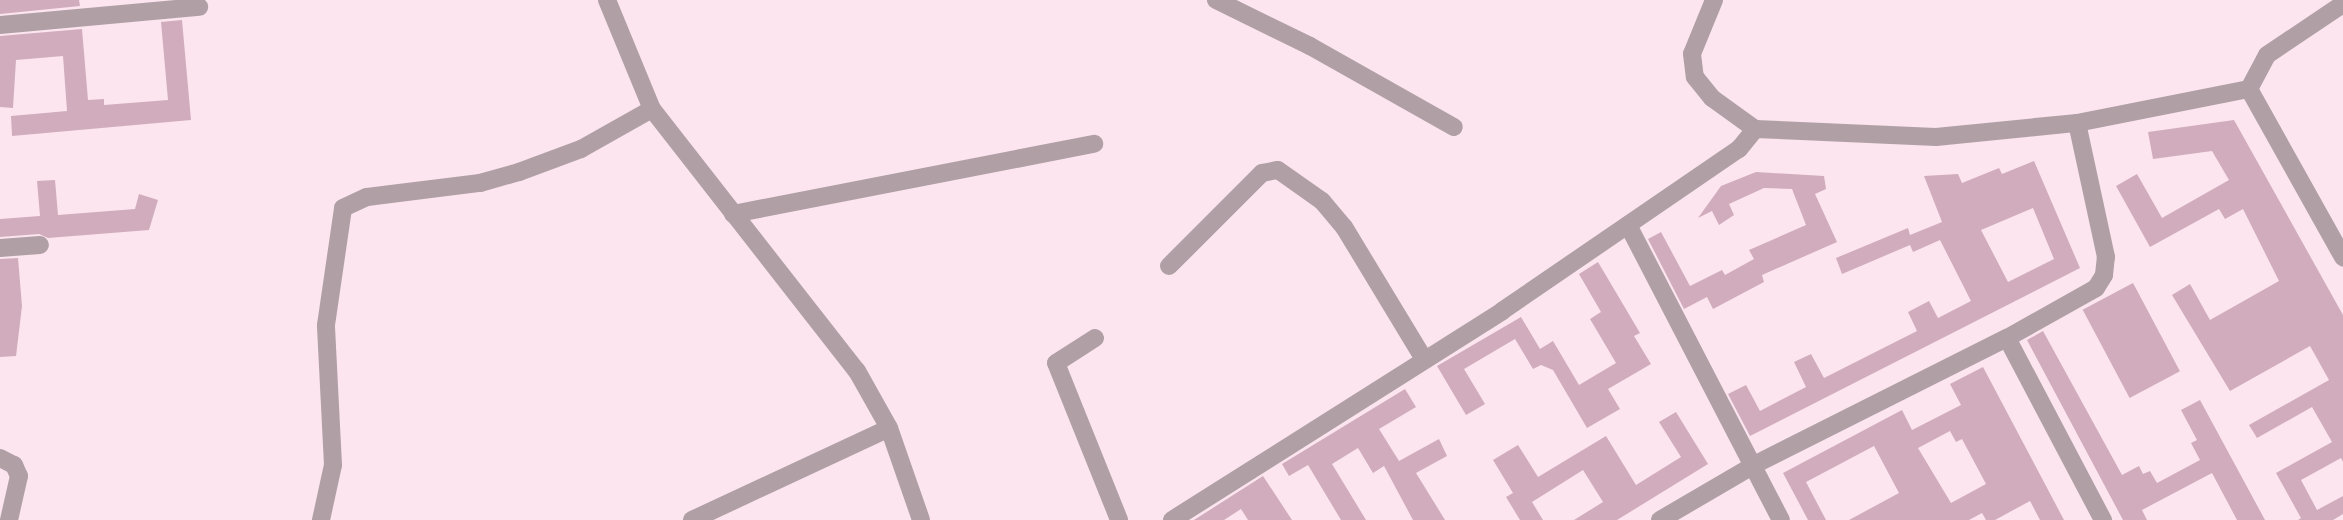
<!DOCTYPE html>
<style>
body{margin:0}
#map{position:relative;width:2343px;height:520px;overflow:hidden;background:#fce5ef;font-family:"Sofia Sans Condensed",sans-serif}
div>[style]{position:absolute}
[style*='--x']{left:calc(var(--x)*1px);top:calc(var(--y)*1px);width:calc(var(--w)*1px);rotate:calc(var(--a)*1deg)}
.building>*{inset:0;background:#d1acbc;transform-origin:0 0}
.minor>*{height:18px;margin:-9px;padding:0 9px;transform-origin:9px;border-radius:9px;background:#b0a0a6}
span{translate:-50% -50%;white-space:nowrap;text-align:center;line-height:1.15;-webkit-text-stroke:6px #fce5ef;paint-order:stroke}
</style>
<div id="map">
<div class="building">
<div style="clip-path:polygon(0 0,79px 0,80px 6px,0 14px)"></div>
<div style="clip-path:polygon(182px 20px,191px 120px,12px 136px,11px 116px,67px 111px,63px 56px,16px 60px,13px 108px,0 107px,0 36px,82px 29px,88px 100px,104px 99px,104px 105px,168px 100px,161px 22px)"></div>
<div style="clip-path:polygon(2234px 120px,2343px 315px,2343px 462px,2341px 458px,2301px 480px,2317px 510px,2343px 496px,2343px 514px,2333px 520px,2298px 520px,2301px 518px,2276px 473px,2332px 442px,2312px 407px,2257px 438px,2249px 425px,2329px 380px,2310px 346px,2230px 391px,2172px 295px,2190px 284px,2210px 320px,2279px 281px,2243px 209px,2225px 219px,2219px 209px,2150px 247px,2116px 186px,2137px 174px,2162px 218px,2229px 180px,2212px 151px,2153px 159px,2148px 132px)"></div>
<div style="clip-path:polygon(evenodd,2034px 161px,2080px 268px,1750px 436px,1728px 394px,1746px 385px,1760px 411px,1806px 387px,1794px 362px,1811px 354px,1824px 378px,1917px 331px,1908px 312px,1929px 301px,1938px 318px,1971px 301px,1940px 240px,1913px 252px,1910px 245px,1842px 274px,1836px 258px,1908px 228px,1910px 235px,1942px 222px,1924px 176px,1958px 174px,1962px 183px,1999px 168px,2002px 174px,2034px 161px,2033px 208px,2054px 259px,2008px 282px,1981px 230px,2033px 208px)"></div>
<div style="clip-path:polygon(1756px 172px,1824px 176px,1826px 189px,1815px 194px,1837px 242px,1762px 275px,1764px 282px,1713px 309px,1707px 297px,1684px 309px,1648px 239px,1661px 232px,1690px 286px,1722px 270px,1725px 275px,1754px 259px,1749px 250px,1806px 225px,1792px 189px,1764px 188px,1729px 204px,1734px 215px,1719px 225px,1712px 211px,1698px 218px,1721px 186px)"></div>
<div style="clip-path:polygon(55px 180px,58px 215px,135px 209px,139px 194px,158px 200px,149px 230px,48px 238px,39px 234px,0 237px,0 219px,40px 216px,37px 181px)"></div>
<div style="clip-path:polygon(18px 258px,22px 306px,16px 356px,0 357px,0 259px)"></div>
<div style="clip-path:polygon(1598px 262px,1640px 333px,1634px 336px,1651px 364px,1608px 389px,1620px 409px,1587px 428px,1553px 370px,1541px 365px,1533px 369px,1515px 339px,1464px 369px,1485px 404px,1466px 415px,1437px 366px,1521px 317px,1540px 349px,1553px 341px,1579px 385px,1616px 363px,1590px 319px,1601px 312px,1579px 274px)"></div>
<div style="left:2133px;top:283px;width:100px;height:57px;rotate:62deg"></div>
<div style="clip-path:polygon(2043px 331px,2122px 475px,2139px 466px,2143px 474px,2150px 471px,2157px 483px,2200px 460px,2191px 443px,2197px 440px,2181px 410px,2200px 400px,2265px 520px,2237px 520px,2212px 473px,2142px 510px,2147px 520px,2123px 520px,2027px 340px)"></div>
<div style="clip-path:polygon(evenodd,1983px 367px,2064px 520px,2040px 520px,2030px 501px,1995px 520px,1986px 520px,1982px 513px,1969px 520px,1849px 520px,1899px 493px,1874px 446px,1806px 482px,1826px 520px,1808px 520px,1783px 473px,1902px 410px,1912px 430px,1961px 405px,1950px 384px,1983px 367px,1950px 431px,1956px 442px,1962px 439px,1986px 484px,1951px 503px,1918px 448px,1950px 431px)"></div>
<div style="clip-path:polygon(1405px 389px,1416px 407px,1379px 429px,1399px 461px,1439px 439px,1447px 456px,1416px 473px,1445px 520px,1413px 520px,1384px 466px,1373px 473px,1358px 448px,1332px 464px,1366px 520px,1341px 520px,1308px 465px,1289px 476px,1282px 464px)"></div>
<div style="clip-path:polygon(1676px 412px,1708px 464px,1617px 520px,1574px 520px,1603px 502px,1583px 470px,1532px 502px,1543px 520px,1520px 520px,1506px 497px,1513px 493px,1493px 460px,1518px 445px,1538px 477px,1606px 436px,1636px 485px,1681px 457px,1659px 422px)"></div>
<div style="clip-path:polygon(1263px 476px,1292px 520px,1248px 520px,1241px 509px,1224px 520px,1194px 520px)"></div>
</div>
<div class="minor">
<div style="--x:607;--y:0;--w:118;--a:67.6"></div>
<div style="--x:652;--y:109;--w:333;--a:52"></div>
<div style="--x:857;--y:371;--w:65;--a:60.7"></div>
<div style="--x:889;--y:428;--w:97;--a:70.8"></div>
<div style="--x:1216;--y:0;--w:105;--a:26.1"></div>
<div style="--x:1310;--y:46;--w:165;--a:29.4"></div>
<div style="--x:1714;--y:0;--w:58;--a:112.2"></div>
<div style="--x:1692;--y:54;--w:23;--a:83"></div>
<div style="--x:1695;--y:77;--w:27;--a:51"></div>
<div style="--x:1712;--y:98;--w:53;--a:35.8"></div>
<div style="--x:1755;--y:129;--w:181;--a:2.5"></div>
<div style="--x:1936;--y:137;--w:142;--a:-5.7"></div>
<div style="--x:2077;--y:123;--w:175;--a:-11.2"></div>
<div style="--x:2249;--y:89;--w:38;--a:-62"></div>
<div style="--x:2267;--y:55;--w:92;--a:-33.9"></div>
<div style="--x:0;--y:25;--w:200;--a:-5.2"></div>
<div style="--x:2249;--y:89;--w:193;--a:60.8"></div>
<div style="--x:733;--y:214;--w:368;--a:-11"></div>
<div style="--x:1628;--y:225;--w:332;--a:62.6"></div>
<div style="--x:0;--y:248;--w:40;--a:-4.3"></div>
<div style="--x:1169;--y:266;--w:132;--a:-45"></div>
<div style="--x:1262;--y:173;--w:16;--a:-11"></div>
<div style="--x:1278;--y:170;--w:54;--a:35.2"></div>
<div style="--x:1322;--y:201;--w:34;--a:50"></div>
<div style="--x:1344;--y:227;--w:154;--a:58.8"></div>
<div style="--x:1095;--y:338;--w:46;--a:147.3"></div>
<div style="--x:1056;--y:363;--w:169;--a:68.1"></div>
<div style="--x:2007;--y:338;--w:102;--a:-29.3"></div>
<div style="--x:2096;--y:288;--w:15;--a:-58"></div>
<div style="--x:2104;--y:275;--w:18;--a:-84"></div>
<div style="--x:2106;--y:257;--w:137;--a:-102.2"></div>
<div style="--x:0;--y:458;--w:16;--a:27"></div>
<div style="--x:14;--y:465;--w:12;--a:66"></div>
<div style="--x:19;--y:476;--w:45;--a:102.8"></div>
<div style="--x:321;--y:520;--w:56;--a:-77.7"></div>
<div style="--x:333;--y:465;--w:140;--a:-92.9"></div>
<div style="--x:326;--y:325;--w:118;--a:-81.7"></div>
<div style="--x:343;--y:208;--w:26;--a:-25"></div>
<div style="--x:367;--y:197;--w:114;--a:-7.1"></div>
<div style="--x:480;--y:183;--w:41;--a:-15.8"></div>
<div style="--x:519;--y:172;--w:66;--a:-20.4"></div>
<div style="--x:581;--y:149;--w:81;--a:-29.4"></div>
<div style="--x:692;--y:520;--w:217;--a:-25"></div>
<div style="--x:1172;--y:520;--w:391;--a:-32.3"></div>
<div style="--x:1502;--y:311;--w:287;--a:-34.4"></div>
<div style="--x:1739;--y:149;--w:26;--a:-51"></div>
<div style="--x:1660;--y:520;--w:109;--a:-30.3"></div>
<div style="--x:1754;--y:465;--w:283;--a:-26.7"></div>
<div style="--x:2007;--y:338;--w:206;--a:62.2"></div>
</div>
</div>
